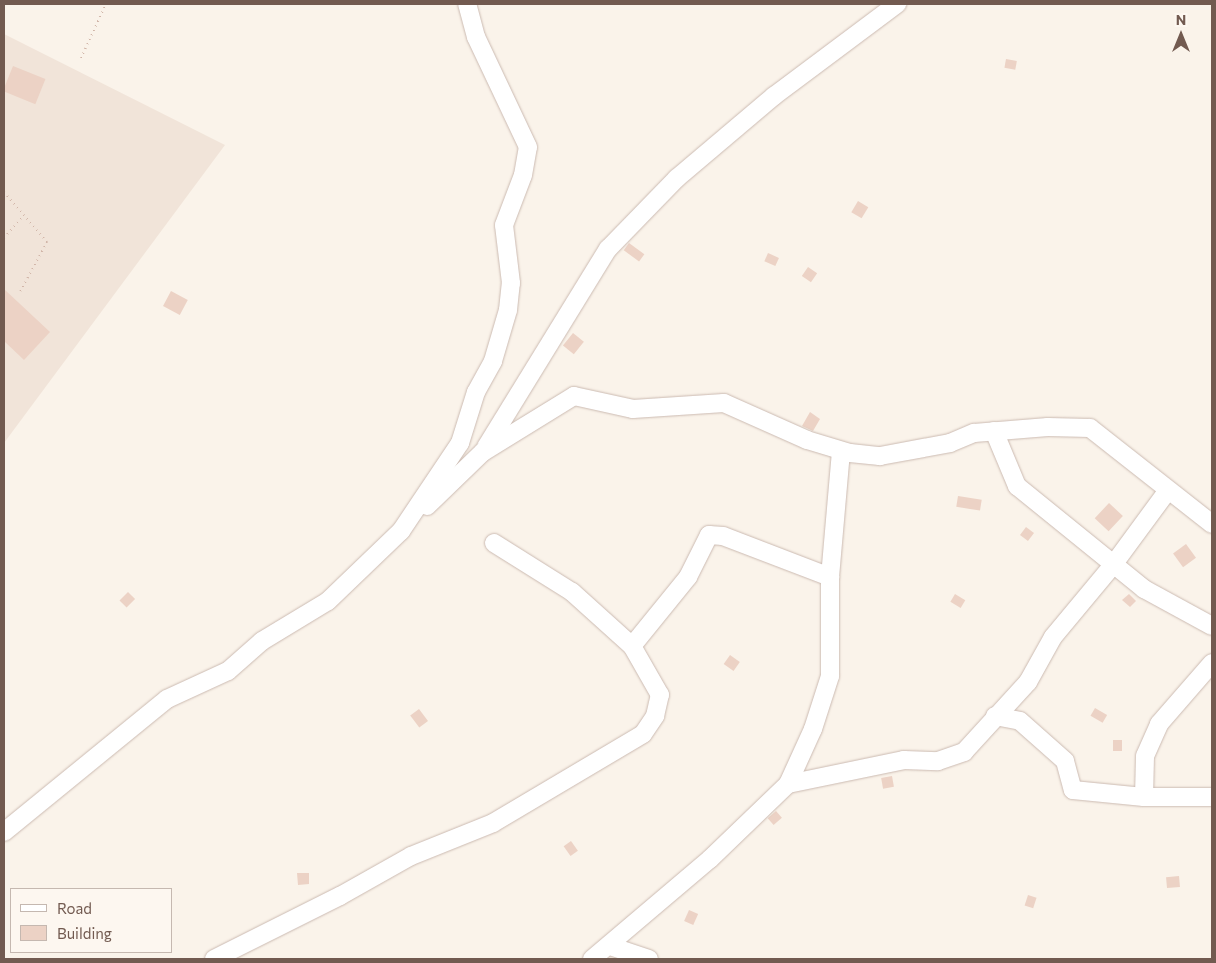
<!DOCTYPE html>
<style>
body{margin:0}
#map{position:relative;width:1216px;height:963px;overflow:hidden;background:#faf3ea;font-family:Commissioner,sans-serif}
div>[style]{position:absolute}
[style*='--x']{left:calc(var(--x)*1px);top:calc(var(--y)*1px);width:calc(var(--w)*1px);rotate:calc(var(--a)*1deg)}
.residential>*{inset:0;background:#f1e4d9}
.building>*{inset:0;background:#ecd2c5;transform-origin:0 0}
.path>*{height:2px;margin-top:-1px;transform-origin:0;background:repeating-linear-gradient(90deg,#d1b5a8 0 1px,transparent 0 5px)}
.roads{filter:drop-shadow(0 0 1px #cbbab1) drop-shadow(0 0 1px #cbbab1)}
.minor>*{height:18px;margin:-9px;padding:0 9px;transform-origin:9px;border-radius:9px;background:#fff}
span{translate:-50% -50%;white-space:nowrap;text-align:center;line-height:1.15;-webkit-text-stroke:4px #fdf7f0;paint-order:stroke}
.frame{position:absolute;inset:0;border:5px solid #725a50;pointer-events:none}
.legend{position:absolute;left:10px;top:888px;width:162px;height:65px;box-sizing:border-box;background:#fdf7f0;border:1px solid #c5b8b0;margin:0;padding:6px 9px;list-style:none;font-size:15px;color:#725a50}
.legend li{display:flex;align-items:center;gap:10px;height:25px}
.legend b{width:25px;border:1px solid #c5b8b0}
.north{position:absolute;left:1156px;top:10px;width:50px;height:50px;-webkit-text-stroke:4px #fdf7f0;paint-order:stroke;rotate:0deg;font-size:14px;font-weight:700;line-height:20px;text-align:center;color:#725a50}
.north::after{content:'';display:block;margin:auto;width:18px;height:22px;background:#725a50;clip-path:polygon(50% 0,100% 100%,50% 72%,0 100%)}
</style>
<div id="map">
<div class="residential">
<div style="clip-path:polygon(4px 34px,225px 145px,4px 443px)"></div>
</div>
<div class="building">
<div style="left:1006px;top:59px;width:11px;height:9px;rotate:10deg"></div>
<div style="left:13px;top:66px;width:35px;height:27px;rotate:22deg"></div>
<div style="left:858px;top:201px;width:12px;height:13px;rotate:31deg"></div>
<div style="left:629px;top:243px;width:19px;height:9px;rotate:36deg"></div>
<div style="left:768px;top:253px;width:12px;height:9px;rotate:24deg"></div>
<div style="left:808px;top:267px;width:11px;height:11px;rotate:34deg"></div>
<div style="clip-path:polygon(4px 289px,50px 332px,24px 360px,4px 341px)"></div>
<div style="left:171px;top:291px;width:19px;height:17px;rotate:28deg"></div>
<div style="left:573px;top:333px;width:14px;height:16px;rotate:39deg"></div>
<div style="clip-path:polygon(810px 412px,820px 419px,813px 431px,802px 426px)"></div>
<div style="left:958px;top:496px;width:24px;height:11px;rotate:9deg"></div>
<div style="left:1109px;top:503px;width:19px;height:21px;rotate:43deg"></div>
<div style="left:1026px;top:527px;width:10px;height:10px;rotate:37deg"></div>
<div style="left:1186px;top:544px;width:17px;height:16px;rotate:54deg"></div>
<div style="left:128px;top:592px;width:10px;height:12px;rotate:45deg"></div>
<div style="left:955px;top:594px;width:12px;height:9px;rotate:31deg"></div>
<div style="clip-path:polygon(1129px 594px,1136px 601px,1130px 607px,1122px 600px)"></div>
<div style="left:730px;top:655px;width:12px;height:11px;rotate:35deg"></div>
<div style="left:1095px;top:708px;width:14px;height:9px;rotate:30deg"></div>
<div style="left:419px;top:709px;width:15px;height:11px;rotate:53deg"></div>
<div style="left:1113px;top:740px;width:9px;height:11px"></div>
<div style="left:892px;top:776px;width:11px;height:11px;rotate:80deg"></div>
<div style="left:776px;top:811px;width:9px;height:11px;rotate:49deg"></div>
<div style="left:571px;top:841px;width:12px;height:9px;rotate:55deg"></div>
<div style="clip-path:polygon(297px 873px,309px 873px,309px 884px,298px 885px)"></div>
<div style="left:1179px;top:876px;width:11px;height:13px;rotate:85deg"></div>
<div style="left:1028px;top:895px;width:9px;height:11px;rotate:18deg"></div>
<div style="left:689px;top:910px;width:10px;height:12px;rotate:24deg"></div>
</div>
<div class="path">
<div style="--x:81;--y:58;--w:60;--a:-65.2"></div>
<div style="--x:4;--y:192;--w:66;--a:49.3"></div>
<div style="--x:47;--y:242;--w:57;--a:118.4"></div>
<div style="--x:4;--y:238;--w:30;--a:-49"></div>
</div>
<div class="roads">
<div class="minor">
<div style="--x:994;--y:431;--w:60;--a:67.3"></div>
<div style="--x:1017;--y:486;--w:164;--a:39"></div>
<div style="--x:1144;--y:589;--w:77;--a:28.6"></div>
<div style="--x:486;--y:447;--w:233;--a:-58.4"></div>
<div style="--x:608;--y:249;--w:99;--a:-45.8"></div>
<div style="--x:677;--y:178;--w:127;--a:-40.2"></div>
<div style="--x:774;--y:96;--w:154;--a:-36.8"></div>
<div style="--x:427;--y:506;--w:78;--a:-44"></div>
<div style="--x:483;--y:452;--w:107;--a:-31.6"></div>
<div style="--x:574;--y:396;--w:60;--a:12.4"></div>
<div style="--x:633;--y:409;--w:91;--a:-3.8"></div>
<div style="--x:724;--y:403;--w:91;--a:24"></div>
<div style="--x:807;--y:440;--w:45;--a:16.8"></div>
<div style="--x:850;--y:453;--w:30;--a:6"></div>
<div style="--x:880;--y:456;--w:71;--a:-10.5"></div>
<div style="--x:950;--y:443;--w:26;--a:-23"></div>
<div style="--x:974;--y:433;--w:74;--a:-4.6"></div>
<div style="--x:1048;--y:427;--w:42;--a:1.4"></div>
<div style="--x:1090;--y:428;--w:155;--a:38.2"></div>
<div style="--x:632;--y:646;--w:89;--a:-50.9"></div>
<div style="--x:688;--y:577;--w:47;--a:-63.4"></div>
<div style="--x:709;--y:535;--w:14;--a:4"></div>
<div style="--x:723;--y:536;--w:115;--a:21"></div>
<div style="--x:995;--y:716;--w:25;--a:11"></div>
<div style="--x:1020;--y:721;--w:60;--a:41.6"></div>
<div style="--x:1065;--y:761;--w:30;--a:75"></div>
<div style="--x:1073;--y:790;--w:71;--a:5.6"></div>
<div style="--x:1144;--y:797;--w:68;--a:0"></div>
<div style="--x:788;--y:784;--w:60;--a:-65.6"></div>
<div style="--x:813;--y:729;--w:56;--a:-72.2"></div>
<div style="--x:830;--y:676;--w:99;--a:-90"></div>
<div style="--x:830;--y:577;--w:126;--a:-85"></div>
<div style="--x:1144;--y:797;--w:41;--a:-88.6"></div>
<div style="--x:1145;--y:756;--w:35;--a:-66"></div>
<div style="--x:1159;--y:724;--w:81;--a:-49"></div>
<div style="--x:4;--y:832;--w:210;--a:-39.2"></div>
<div style="--x:167;--y:699;--w:67;--a:-24.7"></div>
<div style="--x:228;--y:671;--w:45;--a:-41.4"></div>
<div style="--x:262;--y:641;--w:77;--a:-31.2"></div>
<div style="--x:328;--y:601;--w:101;--a:-43.8"></div>
<div style="--x:401;--y:531;--w:106;--a:-56.2"></div>
<div style="--x:460;--y:443;--w:53;--a:-72.6"></div>
<div style="--x:476;--y:392;--w:35;--a:-61"></div>
<div style="--x:493;--y:361;--w:53;--a:-73.6"></div>
<div style="--x:508;--y:310;--w:27;--a:-84"></div>
<div style="--x:511;--y:283;--w:58;--a:-96.9"></div>
<div style="--x:504;--y:225;--w:53;--a:-69.2"></div>
<div style="--x:523;--y:175;--w:28;--a:-80"></div>
<div style="--x:528;--y:147;--w:122;--a:-115.3"></div>
<div style="--x:476;--y:37;--w:34;--a:-105"></div>
<div style="--x:610;--y:946;--w:41;--a:18.4"></div>
<div style="--x:214;--y:959;--w:141;--a:-26.6"></div>
<div style="--x:340;--y:896;--w:81;--a:-29.4"></div>
<div style="--x:411;--y:856;--w:88;--a:-21.9"></div>
<div style="--x:493;--y:823;--w:174;--a:-30.7"></div>
<div style="--x:643;--y:734;--w:22;--a:-56"></div>
<div style="--x:655;--y:716;--w:22;--a:-77"></div>
<div style="--x:660;--y:695;--w:56;--a:-119.7"></div>
<div style="--x:632;--y:646;--w:81;--a:-138"></div>
<div style="--x:572;--y:592;--w:92;--a:-147.9"></div>
<div style="--x:592;--y:959;--w:155;--a:-40.3"></div>
<div style="--x:710;--y:859;--w:108;--a:-43.9"></div>
<div style="--x:788;--y:784;--w:118;--a:-11.7"></div>
<div style="--x:904;--y:760;--w:34;--a:2"></div>
<div style="--x:938;--y:761;--w:28;--a:-19"></div>
<div style="--x:964;--y:752;--w:95;--a:-47.6"></div>
<div style="--x:1028;--y:682;--w:51;--a:-60.9"></div>
<div style="--x:1053;--y:637;--w:94;--a:-50.2"></div>
<div style="--x:1113;--y:565;--w:93;--a:-53.7"></div>
</div>
</div>
<div class="frame"></div>
<ul class="legend">
<li><b style="height:6px;background:#fff"></b>Road</li>
<li><b style="height:14px;background:#ecd2c5"></b>Building</li>
</ul>
<div class="north">N</div>
</div>
